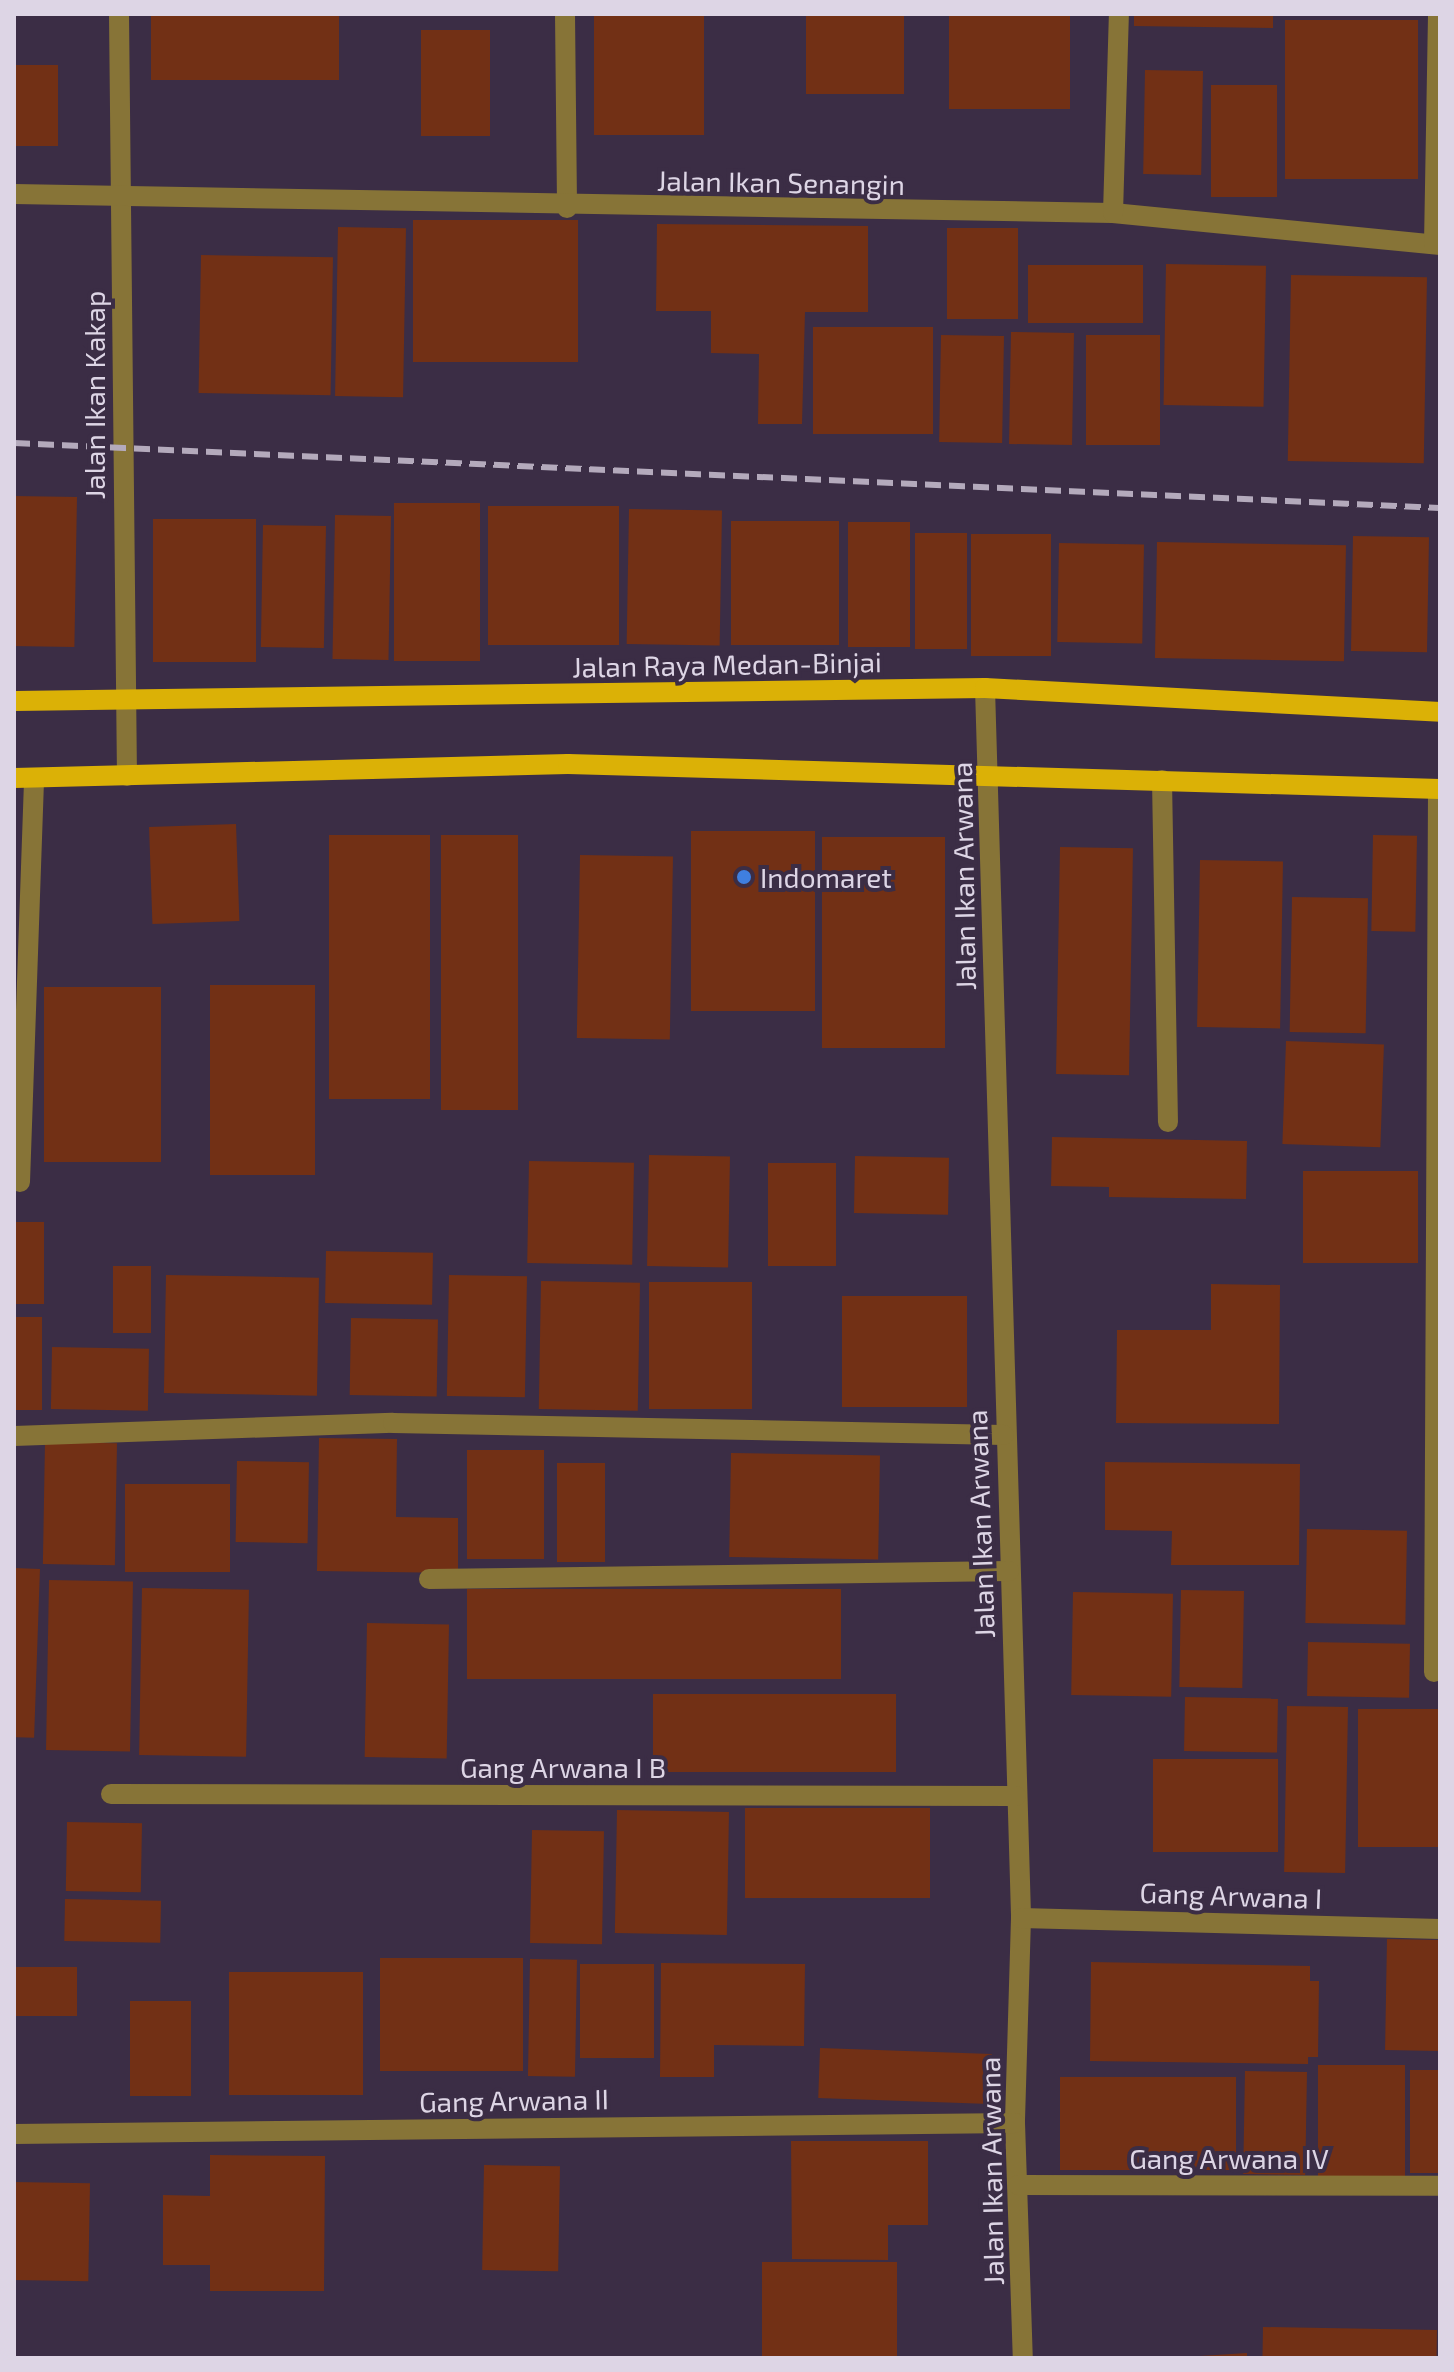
<!DOCTYPE html>
<style>
body{margin:0}
#map{position:relative;width:1454px;height:2372px;overflow:hidden;background:#3b2d45;font-family:"Exo 2",sans-serif}
div>[style]{position:absolute}
[style*='--x']{left:calc(var(--x)*1px);top:calc(var(--y)*1px);width:calc(var(--w)*1px);rotate:calc(var(--a)*1deg)}
.building>*{inset:0;background:#723015;transform-origin:0 0}
.minor>*{height:20px;margin:-10px;padding:0 10px;transform-origin:10px;border-radius:10px;background:#877437}
.major>*{height:20px;margin:-10px;padding:0 10px;transform-origin:10px;border-radius:10px;background:#dbb106}
.rail>*{height:6px;margin-top:-3px;transform-origin:0;background:repeating-linear-gradient(90deg,#b4aabc 0 16px,transparent 0 24px)}
.dots>*{width:22px;height:22px;translate:-50% -50%;box-sizing:border-box;border:4px solid #3b2d45;border-radius:50%}
span{translate:-50% -50%;white-space:nowrap;text-align:center;line-height:1.15;-webkit-text-stroke:8px #3b2d45;paint-order:stroke}
.street-label{font-size:28px;color:#ddd5e5}
.poi-label{font-size:28px;color:#ddd5e5}
.left{translate:0 -50%;text-align:left}
.frame{position:absolute;inset:0;border:16px solid #ddd5e5;pointer-events:none}
</style>
<div id="map">
<div class="building">
<div style="left:151px;top:14px;width:188px;height:66px"></div>
<div style="left:594px;top:14px;width:110px;height:121px"></div>
<div style="left:806px;top:14px;width:98px;height:80px"></div>
<div style="left:949px;top:14px;width:121px;height:95px"></div>
<div style="clip-path:polygon(1134px 14px,1273px 14px,1273px 28px,1134px 26px)"></div>
<div style="left:1285px;top:20px;width:133px;height:159px"></div>
<div style="left:421px;top:30px;width:69px;height:106px"></div>
<div style="left:14px;top:65px;width:44px;height:81px"></div>
<div style="left:1145px;top:70px;width:58px;height:104px;rotate:1deg"></div>
<div style="left:1211px;top:85px;width:66px;height:112px"></div>
<div style="left:413px;top:220px;width:165px;height:142px"></div>
<div style="clip-path:polygon(657px 224px,868px 226px,868px 312px,805px 312px,802px 424px,758px 424px,759px 354px,711px 353px,711px 311px,656px 311px)"></div>
<div style="left:338px;top:227px;width:68px;height:169px;rotate:1deg"></div>
<div style="left:947px;top:228px;width:71px;height:91px"></div>
<div style="left:201px;top:255px;width:132px;height:138px;rotate:1deg"></div>
<div style="left:1166px;top:264px;width:100px;height:141px;rotate:1deg"></div>
<div style="left:1028px;top:265px;width:115px;height:58px"></div>
<div style="left:1291px;top:275px;width:136px;height:186px;rotate:1deg"></div>
<div style="left:813px;top:327px;width:120px;height:107px"></div>
<div style="left:1011px;top:332px;width:63px;height:112px;rotate:1deg"></div>
<div style="left:941px;top:335px;width:63px;height:107px;rotate:1deg"></div>
<div style="left:1086px;top:335px;width:74px;height:110px"></div>
<div style="left:14px;top:496px;width:63px;height:150px;rotate:1deg"></div>
<div style="left:394px;top:503px;width:86px;height:158px"></div>
<div style="left:488px;top:506px;width:131px;height:139px"></div>
<div style="left:629px;top:509px;width:93px;height:135px;rotate:1deg"></div>
<div style="left:335px;top:515px;width:56px;height:144px;rotate:1deg"></div>
<div style="left:153px;top:519px;width:103px;height:143px"></div>
<div style="left:731px;top:521px;width:108px;height:124px"></div>
<div style="left:848px;top:522px;width:62px;height:125px"></div>
<div style="left:263px;top:525px;width:63px;height:122px;rotate:1deg"></div>
<div style="left:915px;top:533px;width:52px;height:116px"></div>
<div style="left:971px;top:534px;width:80px;height:122px"></div>
<div style="left:1353px;top:536px;width:76px;height:115px;rotate:1deg"></div>
<div style="left:1157px;top:542px;width:189px;height:116px;rotate:1deg"></div>
<div style="left:1059px;top:543px;width:85px;height:99px;rotate:1deg"></div>
<div style="left:236px;top:824px;width:97px;height:87px;rotate:88deg"></div>
<div style="left:691px;top:831px;width:124px;height:180px"></div>
<div style="left:329px;top:835px;width:101px;height:264px"></div>
<div style="left:441px;top:835px;width:77px;height:275px"></div>
<div style="left:1373px;top:835px;width:44px;height:96px;rotate:1deg"></div>
<div style="left:822px;top:837px;width:123px;height:211px"></div>
<div style="left:1060px;top:847px;width:73px;height:227px;rotate:1deg"></div>
<div style="left:580px;top:855px;width:93px;height:183px;rotate:1deg"></div>
<div style="left:1200px;top:860px;width:83px;height:167px;rotate:1deg"></div>
<div style="left:1292px;top:897px;width:76px;height:135px;rotate:1deg"></div>
<div style="left:210px;top:985px;width:105px;height:190px"></div>
<div style="left:44px;top:987px;width:117px;height:175px"></div>
<div style="left:1286px;top:1041px;width:98px;height:103px;rotate:2deg"></div>
<div style="clip-path:polygon(1052px 1137px,1247px 1141px,1246px 1199px,1109px 1197px,1109px 1187px,1051px 1186px)"></div>
<div style="left:649px;top:1155px;width:81px;height:111px;rotate:1deg"></div>
<div style="left:855px;top:1156px;width:94px;height:57px;rotate:1deg"></div>
<div style="left:529px;top:1161px;width:105px;height:102px;rotate:1deg"></div>
<div style="left:768px;top:1163px;width:68px;height:103px"></div>
<div style="left:1303px;top:1171px;width:115px;height:92px"></div>
<div style="left:14px;top:1222px;width:30px;height:82px"></div>
<div style="left:326px;top:1251px;width:107px;height:52px;rotate:1deg"></div>
<div style="left:113px;top:1266px;width:38px;height:67px"></div>
<div style="left:166px;top:1275px;width:153px;height:118px;rotate:1deg"></div>
<div style="left:449px;top:1275px;width:78px;height:121px;rotate:1deg"></div>
<div style="left:541px;top:1281px;width:99px;height:128px;rotate:1deg"></div>
<div style="left:649px;top:1282px;width:103px;height:127px"></div>
<div style="clip-path:polygon(1211px 1284px,1280px 1285px,1279px 1424px,1116px 1423px,1117px 1330px,1211px 1330px)"></div>
<div style="left:842px;top:1296px;width:125px;height:111px"></div>
<div style="left:14px;top:1317px;width:28px;height:93px"></div>
<div style="left:351px;top:1318px;width:87px;height:77px;rotate:1deg"></div>
<div style="left:52px;top:1347px;width:97px;height:62px;rotate:1deg"></div>
<div style="clip-path:polygon(319px 1438px,397px 1439px,396px 1517px,458px 1518px,458px 1573px,317px 1571px)"></div>
<div style="left:45px;top:1442px;width:72px;height:122px;rotate:1deg"></div>
<div style="left:467px;top:1450px;width:77px;height:109px"></div>
<div style="left:731px;top:1453px;width:149px;height:104px;rotate:1deg"></div>
<div style="left:237px;top:1461px;width:72px;height:81px;rotate:1deg"></div>
<div style="clip-path:polygon(1105px 1462px,1300px 1464px,1299px 1565px,1171px 1565px,1172px 1531px,1105px 1530px)"></div>
<div style="left:557px;top:1463px;width:48px;height:99px"></div>
<div style="left:125px;top:1484px;width:105px;height:88px"></div>
<div style="left:1307px;top:1529px;width:100px;height:94px;rotate:1deg"></div>
<div style="left:14px;top:1568px;width:26px;height:169px;rotate:2deg"></div>
<div style="left:49px;top:1580px;width:84px;height:170px;rotate:1deg"></div>
<div style="left:142px;top:1588px;width:107px;height:167px;rotate:1deg"></div>
<div style="left:467px;top:1589px;width:374px;height:90px"></div>
<div style="left:1181px;top:1590px;width:63px;height:97px;rotate:1deg"></div>
<div style="left:1073px;top:1592px;width:100px;height:103px;rotate:1deg"></div>
<div style="left:367px;top:1623px;width:82px;height:134px;rotate:1deg"></div>
<div style="left:1308px;top:1642px;width:102px;height:54px;rotate:1deg"></div>
<div style="left:653px;top:1694px;width:243px;height:78px"></div>
<div style="left:1185px;top:1697px;width:93px;height:54px;rotate:1deg"></div>
<div style="left:1287px;top:1706px;width:61px;height:166px;rotate:1deg"></div>
<div style="left:1358px;top:1709px;width:82px;height:138px"></div>
<div style="left:1153px;top:1759px;width:125px;height:93px"></div>
<div style="left:745px;top:1808px;width:185px;height:90px"></div>
<div style="left:617px;top:1810px;width:112px;height:123px;rotate:1deg"></div>
<div style="left:67px;top:1822px;width:75px;height:69px;rotate:1deg"></div>
<div style="left:532px;top:1830px;width:72px;height:113px;rotate:1deg"></div>
<div style="left:65px;top:1899px;width:96px;height:42px;rotate:1deg"></div>
<div style="left:1387px;top:1939px;width:53px;height:111px;rotate:1deg"></div>
<div style="left:380px;top:1958px;width:143px;height:113px"></div>
<div style="left:530px;top:1959px;width:47px;height:117px;rotate:1deg"></div>
<div style="clip-path:polygon(1091px 1962px,1310px 1966px,1310px 1981px,1319px 1981px,1318px 2057px,1308px 2057px,1308px 2064px,1090px 2061px)"></div>
<div style="clip-path:polygon(661px 1963px,805px 1964px,804px 2046px,714px 2045px,714px 2077px,660px 2077px)"></div>
<div style="left:580px;top:1964px;width:74px;height:94px"></div>
<div style="left:14px;top:1967px;width:63px;height:49px"></div>
<div style="left:229px;top:1972px;width:134px;height:123px"></div>
<div style="left:130px;top:2001px;width:61px;height:95px"></div>
<div style="left:820px;top:2048px;width:172px;height:50px;rotate:2deg"></div>
<div style="left:1318px;top:2065px;width:87px;height:112px"></div>
<div style="left:1410px;top:2070px;width:30px;height:103px"></div>
<div style="left:1245px;top:2071px;width:62px;height:103px;rotate:1deg"></div>
<div style="left:1060px;top:2077px;width:176px;height:93px"></div>
<div style="clip-path:polygon(791px 2141px,928px 2141px,928px 2225px,888px 2225px,888px 2260px,792px 2259px)"></div>
<div style="clip-path:polygon(210px 2155px,325px 2156px,324px 2291px,210px 2291px,210px 2265px,163px 2265px,163px 2195px,210px 2196px)"></div>
<div style="left:484px;top:2165px;width:76px;height:105px;rotate:1deg"></div>
<div style="left:14px;top:2182px;width:76px;height:98px;rotate:1deg"></div>
<div style="left:762px;top:2262px;width:135px;height:96px"></div>
<div style="left:1263px;top:2327px;width:174px;height:31px;rotate:1deg"></div>
<div style="clip-path:polygon(1247px 2353px,1247px 2358px,1200px 2358px,1200px 2356px)"></div>
</div>
<div class="minor">
<div style="--x:119;--y:14;--w:762;--a:89.4"></div>
<div style="--x:565;--y:14;--w:194;--a:89.4"></div>
<div style="--x:14;--y:194;--w:1099;--a:0.99"></div>
<div style="--x:1113;--y:213;--w:329;--a:5.6"></div>
<div style="--x:1113;--y:213;--w:199;--a:-88.3"></div>
<div style="--x:1434;--y:244;--w:230;--a:-89"></div>
<div style="--x:985;--y:688;--w:1231;--a:88.32"></div>
<div style="--x:1021;--y:1918;--w:205;--a:91.7"></div>
<div style="--x:1015;--y:2123;--w:235;--a:88.1"></div>
<div style="--x:1162;--y:780;--w:342;--a:89"></div>
<div style="--x:20;--y:1182;--w:404;--a:-88"></div>
<div style="--x:14;--y:1436;--w:379;--a:-2"></div>
<div style="--x:393;--y:1423;--w:611;--a:1.13"></div>
<div style="--x:429;--y:1579;--w:580;--a:-0.79"></div>
<div style="--x:1434;--y:1672;--w:883;--a:-89.74"></div>
<div style="--x:111;--y:1794;--w:905;--a:0.13"></div>
<div style="--x:1021;--y:1918;--w:419;--a:1.5"></div>
<div style="--x:14;--y:2134;--w:1001;--a:-0.63"></div>
<div style="--x:1018;--y:2185;--w:422;--a:0.1"></div>
</div>
<div class="major">
<div style="--x:14;--y:701;--w:971;--a:-0.77"></div>
<div style="--x:985;--y:688;--w:456;--a:3"></div>
<div style="--x:14;--y:778;--w:554;--a:-1.45"></div>
<div style="--x:568;--y:764;--w:872;--a:1.64"></div>
</div>
<div class="rail">
<div style="--x:14;--y:443;--w:1427;--a:2.61"></div>
</div>
<div class="dots">
<div style="left:744px;top:877px;background:#3f7fe0"></div>
</div>
<div class="street-label">
<span style="left:781px;top:182px;rotate:1deg">Jalan Ikan Senangin</span>
<span style="left:94px;top:395px;rotate:-90deg">Jalan Ikan Kakap</span>
<span style="left:727px;top:664px;rotate:-1deg">Jalan Raya Medan-Binjai</span>
<span style="left:963px;top:876px;rotate:-91deg">Jalan Ikan Arwana</span>
<span style="left:980px;top:1524px;rotate:-92deg">Jalan Ikan Arwana</span>
<span style="left:563px;top:1767px">Gang Arwana I B</span>
<span style="left:1231px;top:1895px;rotate:2deg">Gang Arwana I</span>
<span style="left:514px;top:2100px;rotate:-1deg">Gang Arwana II</span>
<span style="left:1229px;top:2158px">Gang Arwana IV</span>
<span style="left:991px;top:2171px;rotate:-91deg">Jalan Ikan Arwana</span>
</div>
<div class="poi-label">
<span class="left" style="left:760px;top:877px">Indomaret</span>
</div>
<div class="frame"></div>
</div>
